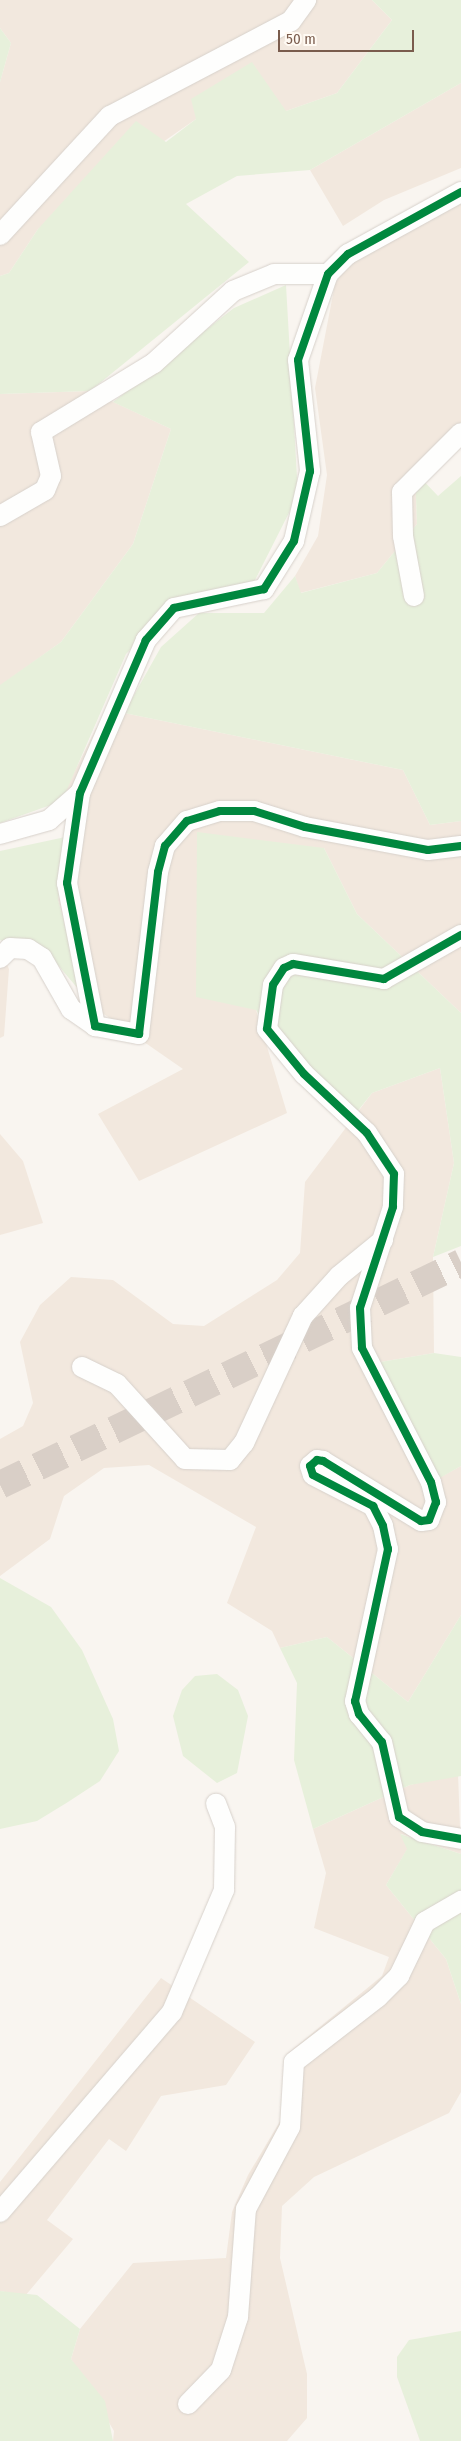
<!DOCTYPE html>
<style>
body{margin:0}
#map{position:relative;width:461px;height:2441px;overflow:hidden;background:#f9f5f0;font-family:"Fira Sans Condensed",sans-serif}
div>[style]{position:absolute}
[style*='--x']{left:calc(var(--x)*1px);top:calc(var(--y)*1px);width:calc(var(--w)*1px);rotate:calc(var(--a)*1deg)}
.residential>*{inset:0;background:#f2e8de}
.green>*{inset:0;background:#e7f0db}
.highway-tunnel>*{height:28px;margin-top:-14px;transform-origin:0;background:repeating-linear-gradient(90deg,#d9cfc7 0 28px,transparent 0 42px)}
.roads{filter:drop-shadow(0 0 1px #d7d1cb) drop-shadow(0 0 1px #d7d1cb)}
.minor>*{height:20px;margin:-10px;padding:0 10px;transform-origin:10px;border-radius:10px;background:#fefefd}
.cycleway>*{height:8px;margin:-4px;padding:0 4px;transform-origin:4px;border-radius:4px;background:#00873e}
span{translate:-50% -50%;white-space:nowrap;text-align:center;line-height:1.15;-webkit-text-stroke:4px #fffaf3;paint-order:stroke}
.scale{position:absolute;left:278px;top:30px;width:136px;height:22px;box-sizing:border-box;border:2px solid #7a5c4d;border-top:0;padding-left:6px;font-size:15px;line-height:18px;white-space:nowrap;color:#7a5c4d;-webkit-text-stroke:4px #fffaf3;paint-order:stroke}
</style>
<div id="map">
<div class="residential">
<div style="clip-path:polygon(0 0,372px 0,392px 20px,337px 93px,286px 111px,196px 119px,38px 229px,9px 273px,0 276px,0 82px,11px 43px,0 28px)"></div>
<div style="clip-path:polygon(461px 83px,461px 168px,384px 200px,343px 226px,310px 170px)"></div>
<div style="clip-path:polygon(461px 191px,461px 422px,415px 472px,417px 524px,377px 573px,300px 593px,295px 576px,318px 536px,327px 475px,315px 388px,335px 284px,360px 244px)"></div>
<div style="clip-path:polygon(90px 391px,171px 429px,133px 544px,61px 642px,0 686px,0 394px)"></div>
<div style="clip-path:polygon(124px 713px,403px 770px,430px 825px,461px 821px,461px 1013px,357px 914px,324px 848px,256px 1010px,287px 1113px,139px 1181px,98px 1114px,183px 1069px,85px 1001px,58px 900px,71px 835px,62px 797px,96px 728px)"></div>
<div style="clip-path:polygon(0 948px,9px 969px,4px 1036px,0 1038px)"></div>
<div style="clip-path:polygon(440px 1068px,454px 1163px,433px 1257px,434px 1353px,380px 1362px,439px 1478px,461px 1466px,461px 1615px,408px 1702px,327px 1637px,280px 1648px,272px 1631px,227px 1603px,256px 1527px,149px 1465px,104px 1468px,64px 1496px,50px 1539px,0 1576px,0 1439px,23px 1426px,33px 1403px,20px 1342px,40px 1305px,71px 1277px,113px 1280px,173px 1324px,204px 1326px,277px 1280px,300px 1253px,305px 1182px,372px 1093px)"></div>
<div style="clip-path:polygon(0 1134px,23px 1161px,43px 1223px,0 1235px)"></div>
<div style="clip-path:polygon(458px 1773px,461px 1854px,401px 1834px,408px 1848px,386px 1885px,446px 1959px,461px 2004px,461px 2092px,449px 2113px,314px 2177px,282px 2206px,280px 2258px,307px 2374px,307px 2418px,287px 2441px,113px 2441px,114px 2431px,71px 2359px,80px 2329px,133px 2263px,226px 2258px,232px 2212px,248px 2175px,282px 2118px,287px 2054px,382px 1976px,389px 1957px,314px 1928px,326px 1873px,313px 1829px,410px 1785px)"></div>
<div style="clip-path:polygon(161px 1978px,255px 2042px,226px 2085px,161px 2096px,126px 2151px,109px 2139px,47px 2220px,73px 2239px,25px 2296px,0 2291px,0 2182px)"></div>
</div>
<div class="green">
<div style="clip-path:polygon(372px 0,461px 0,461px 83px,310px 170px,237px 176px,186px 204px,249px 262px,90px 391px,0 394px,0 276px,9px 273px,38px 229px,136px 121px,166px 142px,196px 119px,191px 99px,252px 62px,286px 111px,337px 93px,392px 20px)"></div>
<div style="clip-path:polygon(0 28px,11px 43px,0 82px)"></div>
<div style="clip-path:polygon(286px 285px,298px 495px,254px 582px,181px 598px,126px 654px,62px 801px,0 823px,0 685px,61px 642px,133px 544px,171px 429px,113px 402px,234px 308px)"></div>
<div style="clip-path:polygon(415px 472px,438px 496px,461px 476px,461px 821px,430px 825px,403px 770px,124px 713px,161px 647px,199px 613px,264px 613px,295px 576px,301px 593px,377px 573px,417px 524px)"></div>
<div style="clip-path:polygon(197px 832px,324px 848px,357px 914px,461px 1013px,461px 1246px,433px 1257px,454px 1163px,440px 1068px,372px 1093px,353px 1117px,292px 1069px,256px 1010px,196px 997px)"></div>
<div style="clip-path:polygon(70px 836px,58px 900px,85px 997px,46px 951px,0 940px,0 851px)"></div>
<div style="clip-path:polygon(434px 1353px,461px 1357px,461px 1466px,438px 1479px,380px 1362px)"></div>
<div style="clip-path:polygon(0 1578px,51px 1607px,82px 1650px,113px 1719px,119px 1751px,100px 1781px,68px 1802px,37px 1821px,0 1829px)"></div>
<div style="clip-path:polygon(461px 1615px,461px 1776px,410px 1785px,313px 1829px,294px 1760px,297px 1683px,280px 1648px,327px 1637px,408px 1702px)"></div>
<div style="clip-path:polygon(217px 1674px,238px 1690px,248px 1716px,237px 1773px,217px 1783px,183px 1756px,173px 1716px,182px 1690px,195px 1676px)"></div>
<div style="clip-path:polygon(400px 1834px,461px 1854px,461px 2004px,446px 1959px,386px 1885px,407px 1849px)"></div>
<div style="clip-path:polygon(0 2291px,37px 2295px,80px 2329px,71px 2359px,105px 2401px,113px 2441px,0 2441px)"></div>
<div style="clip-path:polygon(461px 2331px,461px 2441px,420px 2441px,397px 2377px,397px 2357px,409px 2340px)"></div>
</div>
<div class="highway-tunnel">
<div style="--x:0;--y:1485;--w:512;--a:-25.71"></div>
</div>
<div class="roads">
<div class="minor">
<div style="--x:461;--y:192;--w:129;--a:151.2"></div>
<div style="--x:348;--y:254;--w:28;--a:135"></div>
<div style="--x:328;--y:274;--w:91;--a:109.2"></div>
<div style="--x:298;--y:360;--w:112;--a:83.8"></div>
<div style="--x:310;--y:471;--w:72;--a:102.9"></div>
<div style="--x:294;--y:541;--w:57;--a:122"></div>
<div style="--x:264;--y:589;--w:92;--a:168.1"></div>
<div style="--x:174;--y:608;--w:43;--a:131.2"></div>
<div style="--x:146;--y:640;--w:167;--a:113.3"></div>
<div style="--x:80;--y:793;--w:91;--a:98.2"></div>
<div style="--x:67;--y:883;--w:146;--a:78.9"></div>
<div style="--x:95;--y:1026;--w:45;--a:10.3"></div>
<div style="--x:139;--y:1034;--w:163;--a:-83.3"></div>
<div style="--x:158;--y:872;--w:27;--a:-75"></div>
<div style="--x:165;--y:846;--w:33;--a:-49"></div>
<div style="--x:187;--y:821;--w:34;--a:-17"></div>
<div style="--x:220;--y:811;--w:34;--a:0"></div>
<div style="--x:254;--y:811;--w:53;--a:17.4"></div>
<div style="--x:305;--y:827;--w:125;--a:10.6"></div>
<div style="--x:428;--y:850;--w:33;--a:-7"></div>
<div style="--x:0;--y:235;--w:162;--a:-47.3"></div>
<div style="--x:110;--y:116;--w:204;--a:-27.7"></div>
<div style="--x:291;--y:21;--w:26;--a:-54"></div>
<div style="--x:0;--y:516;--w:52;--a:-30"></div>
<div style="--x:45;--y:490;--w:15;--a:-67"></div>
<div style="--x:51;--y:476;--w:45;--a:-102.8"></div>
<div style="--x:41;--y:432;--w:132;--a:-31.4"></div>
<div style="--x:154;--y:363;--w:107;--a:-42.3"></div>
<div style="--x:233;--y:291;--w:44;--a:-22.5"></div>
<div style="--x:274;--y:274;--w:54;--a:0"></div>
<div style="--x:414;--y:596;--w:61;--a:-100.4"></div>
<div style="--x:403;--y:536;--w:44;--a:-91.3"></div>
<div style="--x:402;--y:492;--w:83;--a:-45"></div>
<div style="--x:0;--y:834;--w:51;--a:-15.9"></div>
<div style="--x:49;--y:820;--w:41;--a:-41.1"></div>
<div style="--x:461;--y:935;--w:89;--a:150.3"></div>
<div style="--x:384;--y:979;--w:92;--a:-170.6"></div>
<div style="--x:293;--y:964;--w:10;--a:156"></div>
<div style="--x:284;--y:968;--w:20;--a:123"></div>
<div style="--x:273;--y:985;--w:44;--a:97.8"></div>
<div style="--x:267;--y:1029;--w:58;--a:50.6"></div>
<div style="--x:304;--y:1074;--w:86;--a:43.1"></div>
<div style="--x:367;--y:1133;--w:49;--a:56.6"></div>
<div style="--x:394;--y:1174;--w:33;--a:92"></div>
<div style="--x:393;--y:1207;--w:106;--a:108.1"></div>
<div style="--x:360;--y:1308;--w:40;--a:87.1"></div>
<div style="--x:362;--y:1348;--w:151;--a:62.8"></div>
<div style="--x:431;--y:1482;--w:21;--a:76"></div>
<div style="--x:436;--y:1502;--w:19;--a:111"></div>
<div style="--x:429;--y:1520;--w:8;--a:173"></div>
<div style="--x:421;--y:1521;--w:115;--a:-148.5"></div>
<div style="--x:323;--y:1461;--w:6;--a:-171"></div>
<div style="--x:317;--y:1460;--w:9;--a:139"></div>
<div style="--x:310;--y:1466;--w:9;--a:72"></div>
<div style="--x:313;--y:1475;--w:68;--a:27.3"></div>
<div style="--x:373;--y:1506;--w:22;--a:63"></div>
<div style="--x:383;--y:1526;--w:24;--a:78"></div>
<div style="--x:388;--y:1549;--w:156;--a:102.2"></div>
<div style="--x:355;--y:1701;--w:14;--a:73"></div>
<div style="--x:359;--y:1714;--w:36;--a:51"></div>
<div style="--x:382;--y:1742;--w:77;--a:77.2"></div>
<div style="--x:399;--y:1817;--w:27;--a:33"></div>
<div style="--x:422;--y:1832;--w:40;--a:10"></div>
<div style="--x:0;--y:958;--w:14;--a:-45"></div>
<div style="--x:10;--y:948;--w:18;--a:3"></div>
<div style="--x:28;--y:949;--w:17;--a:33"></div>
<div style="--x:42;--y:958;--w:59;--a:60.4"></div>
<div style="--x:71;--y:1009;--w:29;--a:35"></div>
<div style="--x:82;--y:1367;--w:39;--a:26"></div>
<div style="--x:117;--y:1384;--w:101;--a:47.8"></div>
<div style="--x:185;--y:1459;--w:45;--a:1.3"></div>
<div style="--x:230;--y:1460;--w:22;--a:-51"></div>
<div style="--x:244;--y:1443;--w:140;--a:-65.1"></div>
<div style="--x:303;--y:1316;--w:54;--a:-48"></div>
<div style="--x:339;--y:1276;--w:57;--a:-39.3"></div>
<div style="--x:0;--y:2212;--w:264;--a:-49.3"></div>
<div style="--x:172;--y:2012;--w:133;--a:-66.9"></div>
<div style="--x:224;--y:1890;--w:63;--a:-89.1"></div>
<div style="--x:225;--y:1827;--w:25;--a:-111"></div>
<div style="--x:188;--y:2404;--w:47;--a:-45.9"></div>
<div style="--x:221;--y:2370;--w:56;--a:-72.2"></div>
<div style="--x:238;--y:2317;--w:108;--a:-85.8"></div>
<div style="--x:246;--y:2209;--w:93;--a:-61.8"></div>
<div style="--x:290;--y:2127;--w:65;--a:-86.5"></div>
<div style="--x:294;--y:2062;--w:106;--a:-37.7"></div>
<div style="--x:378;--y:1997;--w:30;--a:-45"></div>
<div style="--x:399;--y:1976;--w:60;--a:-64.3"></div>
<div style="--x:425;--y:1922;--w:42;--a:-30.3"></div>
</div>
</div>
<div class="cycleway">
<div style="--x:461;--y:192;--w:129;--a:151.2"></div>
<div style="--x:348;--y:254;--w:28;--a:135"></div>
<div style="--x:328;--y:274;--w:91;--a:109.2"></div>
<div style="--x:298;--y:360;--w:112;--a:83.8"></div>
<div style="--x:310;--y:471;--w:72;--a:102.9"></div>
<div style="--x:294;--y:541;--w:57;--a:122"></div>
<div style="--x:264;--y:589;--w:92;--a:168.1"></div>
<div style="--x:174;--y:608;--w:43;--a:131.2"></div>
<div style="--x:146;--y:640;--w:167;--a:113.3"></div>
<div style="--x:80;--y:793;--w:91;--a:98.2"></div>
<div style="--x:67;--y:883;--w:146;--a:78.9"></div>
<div style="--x:95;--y:1026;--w:45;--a:10.3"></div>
<div style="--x:139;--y:1034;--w:163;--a:-83.3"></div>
<div style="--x:158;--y:872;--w:27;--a:-75"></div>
<div style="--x:165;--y:846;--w:33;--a:-49"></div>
<div style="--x:187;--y:821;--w:34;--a:-17"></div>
<div style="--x:220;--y:811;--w:34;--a:0"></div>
<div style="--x:254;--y:811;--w:53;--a:17.4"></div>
<div style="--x:305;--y:827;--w:125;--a:10.6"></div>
<div style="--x:428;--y:850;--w:33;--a:-7"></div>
<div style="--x:461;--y:935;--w:89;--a:150.3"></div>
<div style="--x:384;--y:979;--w:92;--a:-170.6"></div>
<div style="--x:293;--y:964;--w:10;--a:156"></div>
<div style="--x:284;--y:968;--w:20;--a:123"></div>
<div style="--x:273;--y:985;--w:44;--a:97.8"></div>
<div style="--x:267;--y:1029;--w:58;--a:50.6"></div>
<div style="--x:304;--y:1074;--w:86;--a:43.1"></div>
<div style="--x:367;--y:1133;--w:49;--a:56.6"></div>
<div style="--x:394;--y:1174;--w:33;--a:92"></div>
<div style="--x:393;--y:1207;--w:106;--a:108.1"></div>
<div style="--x:360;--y:1308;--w:40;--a:87.1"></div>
<div style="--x:362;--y:1348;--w:151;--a:62.8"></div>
<div style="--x:431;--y:1482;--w:21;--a:76"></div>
<div style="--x:436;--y:1502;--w:19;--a:111"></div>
<div style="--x:429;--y:1520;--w:8;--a:173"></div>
<div style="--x:421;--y:1521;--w:115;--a:-148.5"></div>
<div style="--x:323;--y:1461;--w:6;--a:-171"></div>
<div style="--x:317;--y:1460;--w:9;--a:139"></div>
<div style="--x:310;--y:1466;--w:9;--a:72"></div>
<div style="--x:313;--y:1475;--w:68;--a:27.3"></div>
<div style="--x:373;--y:1506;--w:22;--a:63"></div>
<div style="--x:383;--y:1526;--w:24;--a:78"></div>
<div style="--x:388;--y:1549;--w:156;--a:102.2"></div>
<div style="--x:355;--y:1701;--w:14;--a:73"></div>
<div style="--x:359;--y:1714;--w:36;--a:51"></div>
<div style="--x:382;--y:1742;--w:77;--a:77.2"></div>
<div style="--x:399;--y:1817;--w:27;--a:33"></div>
<div style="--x:422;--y:1832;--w:40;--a:10"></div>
</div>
<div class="scale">50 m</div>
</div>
